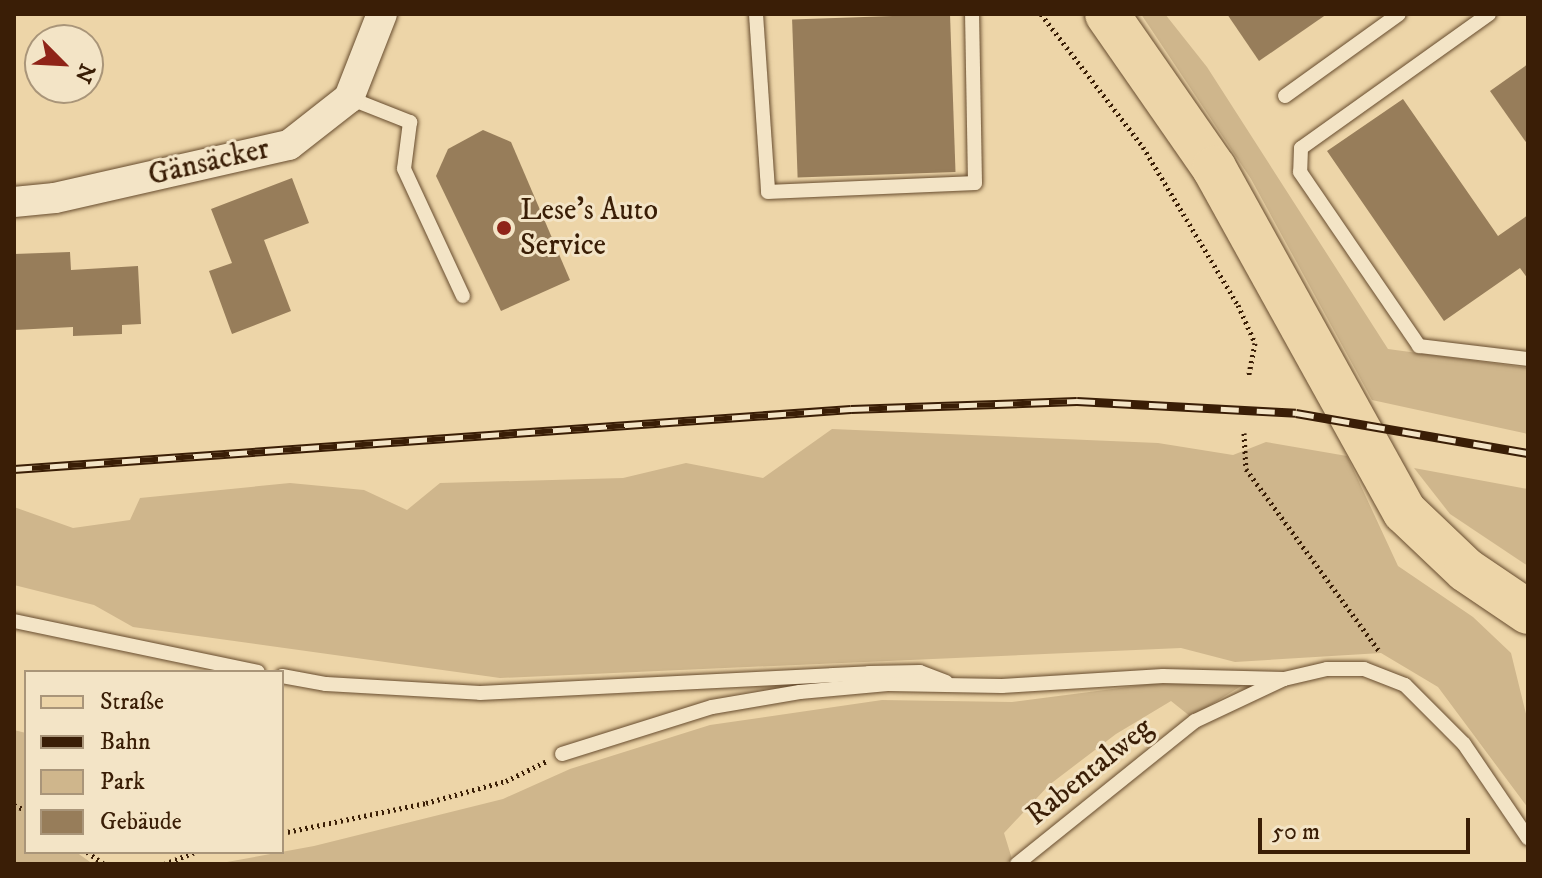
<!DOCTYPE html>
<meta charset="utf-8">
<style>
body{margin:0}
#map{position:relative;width:1542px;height:878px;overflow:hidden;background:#edd5a8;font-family:"IM FELL DW Pica",serif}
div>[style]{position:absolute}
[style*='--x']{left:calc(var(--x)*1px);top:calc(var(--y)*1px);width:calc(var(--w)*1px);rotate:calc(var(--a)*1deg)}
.green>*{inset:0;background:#cfb68c}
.building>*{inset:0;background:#977d5a;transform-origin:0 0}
.path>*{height:5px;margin-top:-2.5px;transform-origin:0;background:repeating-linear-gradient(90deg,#3a1e06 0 2px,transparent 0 6px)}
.roads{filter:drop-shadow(0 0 2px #674c2e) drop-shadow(0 0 2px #674c2e)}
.service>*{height:14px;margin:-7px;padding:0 7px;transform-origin:7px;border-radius:7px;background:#f3e4c6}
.minor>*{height:30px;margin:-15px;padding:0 15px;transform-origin:15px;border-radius:15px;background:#f3e4c6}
.primary>*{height:44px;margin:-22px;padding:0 22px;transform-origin:22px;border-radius:22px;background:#edd5a8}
.rail>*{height:9px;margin-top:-4.5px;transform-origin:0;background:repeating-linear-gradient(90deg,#f3e4c6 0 18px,#3a1e06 0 36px);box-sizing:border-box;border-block:2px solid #3a1e06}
.dots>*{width:22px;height:22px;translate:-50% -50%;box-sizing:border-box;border:4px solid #f3e4c6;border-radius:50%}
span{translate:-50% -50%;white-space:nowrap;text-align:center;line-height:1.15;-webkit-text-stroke:6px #f3e4c6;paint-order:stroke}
.street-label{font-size:30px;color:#3a1e06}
.poi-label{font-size:30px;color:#3a1e06}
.left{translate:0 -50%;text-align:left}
.frame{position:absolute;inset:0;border:16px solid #3a1e06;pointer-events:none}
.legend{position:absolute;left:24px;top:670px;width:260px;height:184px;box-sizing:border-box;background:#f3e4c6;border:2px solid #a99579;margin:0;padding:10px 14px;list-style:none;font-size:24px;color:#3a1e06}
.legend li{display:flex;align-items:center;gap:16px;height:40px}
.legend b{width:40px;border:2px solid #a99579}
.north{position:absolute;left:24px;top:24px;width:80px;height:80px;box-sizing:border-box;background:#f3e4c6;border:2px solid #a99579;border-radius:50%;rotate:114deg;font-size:22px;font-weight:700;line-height:32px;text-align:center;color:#3a1e06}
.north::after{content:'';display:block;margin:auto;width:28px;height:36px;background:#8f2418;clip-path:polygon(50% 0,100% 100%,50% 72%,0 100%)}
.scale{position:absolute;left:1258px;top:818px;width:212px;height:36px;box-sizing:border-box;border:4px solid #3a1e06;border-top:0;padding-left:10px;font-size:24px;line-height:28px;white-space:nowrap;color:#3a1e06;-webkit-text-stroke:6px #f3e4c6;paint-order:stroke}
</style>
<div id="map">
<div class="green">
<div style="clip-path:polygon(1141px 14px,1165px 14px,1207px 67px,1388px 349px,1528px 368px,1528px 434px,1372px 400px,1251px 179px)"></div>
<div style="clip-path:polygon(832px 429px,1158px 443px,1233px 455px,1266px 442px,1347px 456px,1398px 566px,1473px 617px,1511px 653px,1528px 722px,1528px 808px,1438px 687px,1381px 653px,1235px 662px,1181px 648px,500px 678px,133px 627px,94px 605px,14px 585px,14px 507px,73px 528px,130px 520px,140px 498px,290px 483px,364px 490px,407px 510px,440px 483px,623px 478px,686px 463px,763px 478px)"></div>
<div style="clip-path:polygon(1414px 468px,1528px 489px,1528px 566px,1450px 514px)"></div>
<div style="clip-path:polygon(1246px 683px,1191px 717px,1171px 701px,1116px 734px,1049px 785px,1004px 833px,1012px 859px,1005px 864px,216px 864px,314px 846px,503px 799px,570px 769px,710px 725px,882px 700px,1012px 702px,1151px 684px)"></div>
<div style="clip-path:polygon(14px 730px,26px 733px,26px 852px,76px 852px,93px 864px,14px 864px)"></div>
</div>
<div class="building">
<div style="left:950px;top:14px;width:158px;height:158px;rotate:88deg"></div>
<div style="clip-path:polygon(1227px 14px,1327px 14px,1259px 61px)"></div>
<div style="clip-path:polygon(1528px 64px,1528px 145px,1490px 91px)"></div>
<div style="clip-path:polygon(1403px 99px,1498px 236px,1528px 215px,1528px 279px,1520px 268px,1444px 321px,1327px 151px)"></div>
<div style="clip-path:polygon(483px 130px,511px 142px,570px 280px,501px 311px,436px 176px,448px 149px)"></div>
<div style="clip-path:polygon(292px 178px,309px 223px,264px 240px,291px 311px,232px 334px,209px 271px,232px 263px,211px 209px)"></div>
<div style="clip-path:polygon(70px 252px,71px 270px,138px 266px,141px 324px,122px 325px,122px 334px,73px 336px,73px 327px,14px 330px,14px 254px)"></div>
</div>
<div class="path">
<div style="--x:1041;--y:14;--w:168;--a:52.5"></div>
<div style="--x:1143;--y:147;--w:184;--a:59"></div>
<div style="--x:1238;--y:305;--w:42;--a:65.9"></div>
<div style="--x:1255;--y:343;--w:33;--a:101"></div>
<div style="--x:1244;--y:433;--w:36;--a:87"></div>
<div style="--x:1246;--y:469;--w:227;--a:53.8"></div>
<div style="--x:14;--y:805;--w:13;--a:23"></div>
<div style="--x:282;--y:833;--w:147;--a:-11.8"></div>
<div style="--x:426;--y:803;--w:83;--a:-15.4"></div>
<div style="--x:506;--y:781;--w:46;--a:-26"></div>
<div style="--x:87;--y:852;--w:21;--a:35"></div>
<div style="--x:164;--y:864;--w:33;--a:-21"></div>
</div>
<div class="roads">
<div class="service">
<div style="--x:756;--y:14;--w:178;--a:86.1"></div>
<div style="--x:768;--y:192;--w:207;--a:-2.5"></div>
<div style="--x:975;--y:183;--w:169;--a:-91"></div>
<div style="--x:1489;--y:14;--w:231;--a:144.5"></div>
<div style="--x:1301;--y:148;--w:24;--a:92"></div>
<div style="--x:1300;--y:172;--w:211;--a:55.6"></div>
<div style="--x:1419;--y:346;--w:110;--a:6.8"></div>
<div style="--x:1285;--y:96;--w:140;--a:-35.7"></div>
<div style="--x:349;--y:98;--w:66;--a:21.5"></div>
<div style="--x:410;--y:122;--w:47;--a:97.3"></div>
<div style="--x:404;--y:169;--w:140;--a:65.1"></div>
<div style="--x:14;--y:621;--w:249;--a:11.8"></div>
<div style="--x:282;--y:676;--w:45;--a:10.3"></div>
<div style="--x:326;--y:684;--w:154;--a:3.3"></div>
<div style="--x:480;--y:693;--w:390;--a:-2.9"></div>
<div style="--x:869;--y:673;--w:51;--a:-1.1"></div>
<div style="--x:920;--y:672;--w:28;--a:21"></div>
<div style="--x:562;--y:754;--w:157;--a:-17.4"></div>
<div style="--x:712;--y:707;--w:89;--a:-9.7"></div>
<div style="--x:800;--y:692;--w:88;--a:-5.2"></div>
<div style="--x:888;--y:684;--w:114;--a:1"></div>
<div style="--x:1002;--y:686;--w:161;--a:-3.6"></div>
<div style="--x:1163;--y:676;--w:121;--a:1.4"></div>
<div style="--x:1017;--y:864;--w:228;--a:-38.8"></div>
<div style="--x:1195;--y:721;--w:98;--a:-25.3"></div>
<div style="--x:1284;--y:679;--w:44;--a:-13.1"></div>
<div style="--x:1327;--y:669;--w:37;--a:0"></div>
<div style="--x:1364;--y:669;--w:44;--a:21.3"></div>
<div style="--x:1405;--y:685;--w:83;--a:45"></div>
<div style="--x:1464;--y:744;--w:114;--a:55.8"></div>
</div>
<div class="minor">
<div style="--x:14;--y:202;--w:41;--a:-5.6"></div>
<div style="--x:55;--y:198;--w:240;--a:-12.8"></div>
<div style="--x:289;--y:145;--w:76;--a:-38.1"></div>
<div style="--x:349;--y:98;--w:90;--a:-68.6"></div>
</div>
<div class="primary">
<div style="--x:1107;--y:14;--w:188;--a:55.2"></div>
<div style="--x:1214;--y:168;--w:393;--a:61"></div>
<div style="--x:1405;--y:512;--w:84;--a:43.6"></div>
<div style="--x:1466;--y:570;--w:75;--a:34.1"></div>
</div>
</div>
<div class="rail">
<div style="--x:14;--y:469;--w:839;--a:-4.1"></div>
<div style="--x:851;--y:409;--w:226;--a:-2"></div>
<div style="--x:1077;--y:401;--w:219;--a:3.1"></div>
<div style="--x:1296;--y:413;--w:235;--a:9.8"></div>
</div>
<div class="dots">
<div style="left:504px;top:228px;background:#8f2418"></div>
</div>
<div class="street-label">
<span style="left:209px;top:163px;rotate:-13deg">Gänsäcker</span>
<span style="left:1090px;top:772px;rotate:-39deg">Rabentalweg</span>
</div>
<div class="poi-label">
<span class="left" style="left:520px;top:228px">Lese's Auto<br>Service</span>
</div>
<div class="frame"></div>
<ul class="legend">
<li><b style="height:10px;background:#edd5a8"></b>Straße</li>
<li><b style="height:10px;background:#3a1e06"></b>Bahn</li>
<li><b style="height:22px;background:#cfb68c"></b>Park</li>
<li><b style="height:22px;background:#977d5a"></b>Gebäude</li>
</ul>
<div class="north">N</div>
<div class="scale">50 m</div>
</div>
